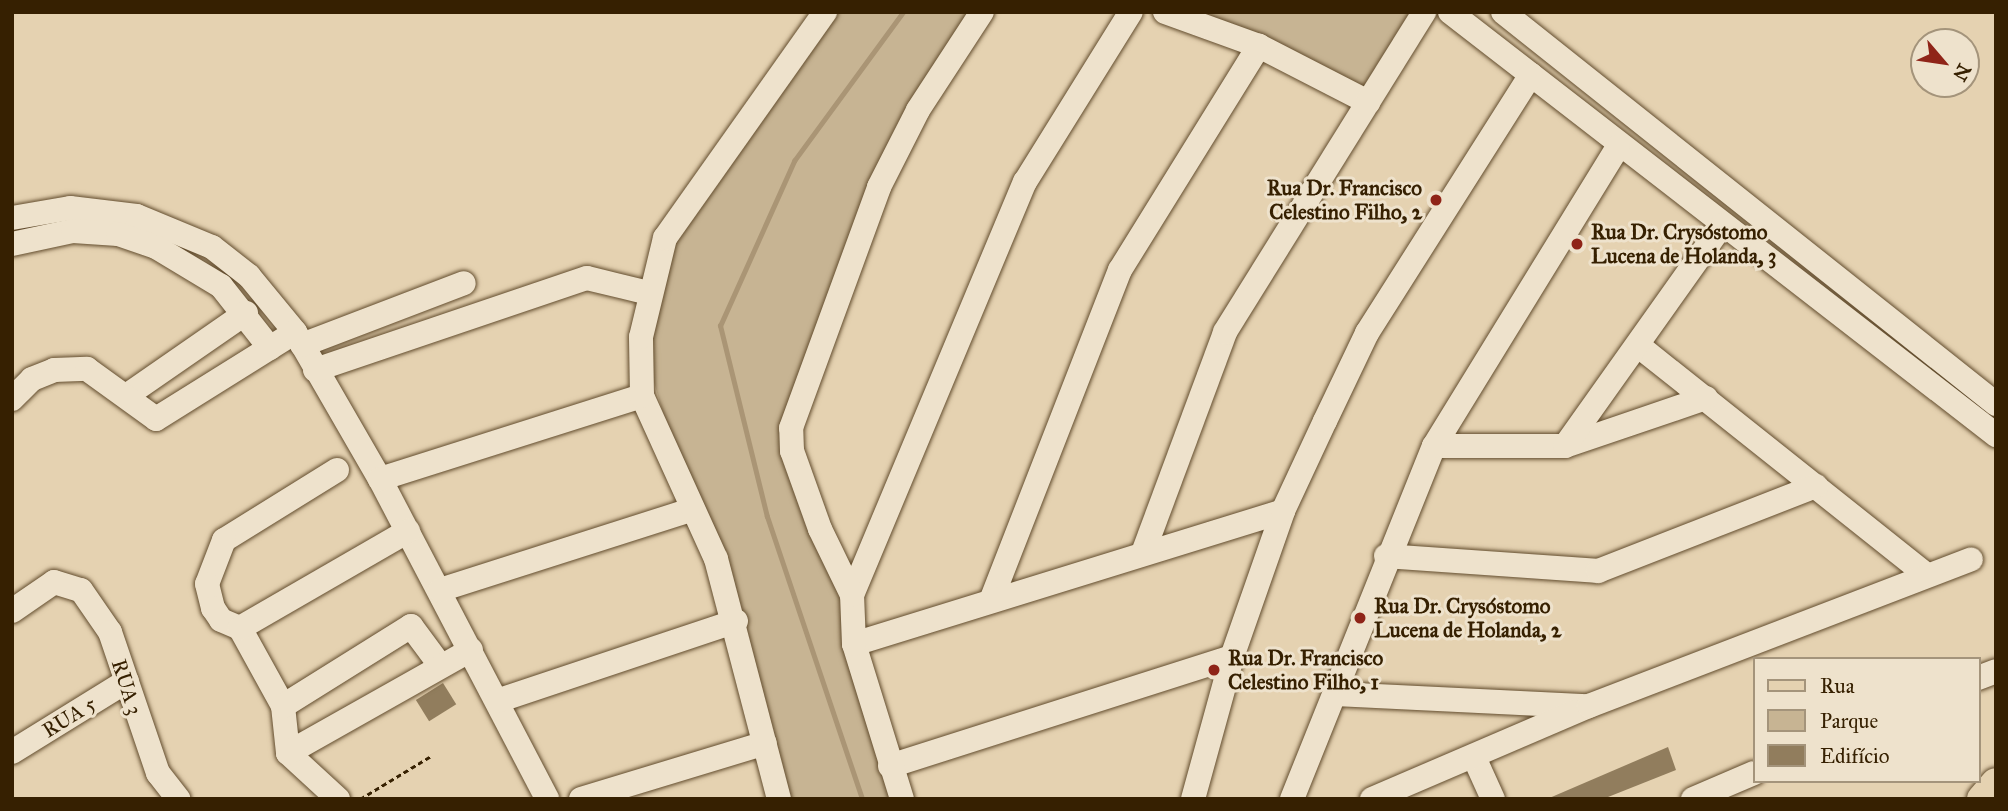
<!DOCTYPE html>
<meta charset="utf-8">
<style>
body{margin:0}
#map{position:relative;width:2008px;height:811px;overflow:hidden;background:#e5d2b1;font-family:"IM FELL Great Primer",serif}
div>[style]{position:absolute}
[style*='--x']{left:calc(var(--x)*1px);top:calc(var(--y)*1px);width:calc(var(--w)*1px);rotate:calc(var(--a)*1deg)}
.green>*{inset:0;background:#c7b493}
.stream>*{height:4.5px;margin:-2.25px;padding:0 2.25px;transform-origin:2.25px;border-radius:2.25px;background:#aa9575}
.building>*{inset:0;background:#917d5d;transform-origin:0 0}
.path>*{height:2.5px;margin-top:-1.25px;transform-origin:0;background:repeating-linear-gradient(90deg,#362001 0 5px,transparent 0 8.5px)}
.roads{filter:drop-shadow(0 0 2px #624c2d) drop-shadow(0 0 2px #624c2d)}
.minor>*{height:24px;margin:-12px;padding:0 12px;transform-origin:12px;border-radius:12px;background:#eee2cc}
.major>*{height:30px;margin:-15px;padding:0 15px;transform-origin:15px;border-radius:15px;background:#e5d2b1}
.dots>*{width:19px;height:19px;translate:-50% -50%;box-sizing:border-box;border:4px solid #eee2cc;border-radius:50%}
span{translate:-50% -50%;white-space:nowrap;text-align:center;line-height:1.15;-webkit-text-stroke:6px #eee2cc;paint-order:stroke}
.poi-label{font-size:21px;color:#362001;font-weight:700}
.right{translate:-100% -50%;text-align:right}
.left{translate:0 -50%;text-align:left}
.street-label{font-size:21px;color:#362001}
.frame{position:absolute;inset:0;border:14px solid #362001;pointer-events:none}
.legend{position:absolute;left:1753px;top:657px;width:228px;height:126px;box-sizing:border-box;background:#eee2cc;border:2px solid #a4947b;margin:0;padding:9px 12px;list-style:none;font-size:21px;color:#362001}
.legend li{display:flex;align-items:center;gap:14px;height:35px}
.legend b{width:35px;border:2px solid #a4947b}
.north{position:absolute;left:1910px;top:28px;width:70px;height:70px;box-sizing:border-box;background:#eee2cc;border:2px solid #a4947b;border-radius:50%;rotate:119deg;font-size:19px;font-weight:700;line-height:28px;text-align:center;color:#362001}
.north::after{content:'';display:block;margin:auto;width:24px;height:32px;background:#8f2418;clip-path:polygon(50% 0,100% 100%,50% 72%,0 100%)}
</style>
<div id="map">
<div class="green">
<div style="clip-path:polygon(827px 12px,982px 12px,918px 110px,793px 416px,906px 799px,790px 799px,691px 510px,641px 337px,681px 210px)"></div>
<div style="clip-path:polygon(1166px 12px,1424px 12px,1368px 102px)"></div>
</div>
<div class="stream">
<div style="--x:862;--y:799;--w:298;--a:-108.6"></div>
<div style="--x:767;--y:517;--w:197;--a:-103.8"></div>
<div style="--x:720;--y:326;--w:181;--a:-65.8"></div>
<div style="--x:794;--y:161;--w:185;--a:-53.8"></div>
</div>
<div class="building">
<div style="left:443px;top:683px;width:25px;height:32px;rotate:58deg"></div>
<div style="clip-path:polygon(1668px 747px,1676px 770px,1603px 799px,1547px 799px)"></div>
</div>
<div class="path">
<div style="--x:360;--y:799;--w:83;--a:-31.2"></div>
</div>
<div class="roads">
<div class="minor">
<div style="--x:1165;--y:12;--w:100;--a:19.9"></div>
<div style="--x:1259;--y:46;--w:123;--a:27.2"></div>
<div style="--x:1450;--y:12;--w:691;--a:37.77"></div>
<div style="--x:1503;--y:12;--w:630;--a:38.49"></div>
<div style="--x:12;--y:218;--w:59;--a:-9.8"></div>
<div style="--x:70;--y:208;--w:67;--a:6.8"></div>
<div style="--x:137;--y:216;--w:81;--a:22.5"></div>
<div style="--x:212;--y:247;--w:47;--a:38.1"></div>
<div style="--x:249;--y:276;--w:72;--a:50.6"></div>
<div style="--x:295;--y:332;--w:170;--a:60"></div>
<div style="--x:380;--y:479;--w:361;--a:62.4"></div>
<div style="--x:12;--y:244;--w:62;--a:-12"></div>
<div style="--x:73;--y:231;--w:45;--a:3.8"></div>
<div style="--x:118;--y:234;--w:40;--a:18.9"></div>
<div style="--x:156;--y:247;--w:76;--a:31"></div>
<div style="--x:221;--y:286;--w:79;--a:51.7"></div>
<div style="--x:302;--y:345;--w:173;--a:-20.9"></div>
<div style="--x:1640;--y:347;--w:364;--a:38.5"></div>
<div style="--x:315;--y:370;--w:287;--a:-18.7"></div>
<div style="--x:587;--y:278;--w:64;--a:13.6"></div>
<div style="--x:126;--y:396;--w:146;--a:-34.7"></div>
<div style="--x:12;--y:399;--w:28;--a:-45"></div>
<div style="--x:32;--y:379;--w:24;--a:-22"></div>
<div style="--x:54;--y:370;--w:33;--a:-2"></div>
<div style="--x:87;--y:369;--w:85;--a:35.9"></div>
<div style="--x:156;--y:419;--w:164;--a:-32"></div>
<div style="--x:1434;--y:446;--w:131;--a:0"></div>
<div style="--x:1565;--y:446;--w:149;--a:-18.8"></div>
<div style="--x:1565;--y:446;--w:271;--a:-54.6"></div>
<div style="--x:337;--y:470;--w:133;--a:148.2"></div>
<div style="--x:224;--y:540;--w:47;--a:111.1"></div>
<div style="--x:207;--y:584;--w:25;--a:76"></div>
<div style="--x:213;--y:608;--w:14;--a:56"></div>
<div style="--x:221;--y:620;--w:21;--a:23"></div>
<div style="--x:240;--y:628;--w:89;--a:61.1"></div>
<div style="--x:283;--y:706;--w:47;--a:83.9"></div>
<div style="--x:288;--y:753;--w:68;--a:42.6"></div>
<div style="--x:380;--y:479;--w:275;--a:-17.6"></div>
<div style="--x:1143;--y:553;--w:236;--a:-69.6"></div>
<div style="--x:1225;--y:332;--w:377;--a:-58.1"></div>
<div style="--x:1386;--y:556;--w:213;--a:4"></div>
<div style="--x:1598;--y:571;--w:234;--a:-21.3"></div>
<div style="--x:440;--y:590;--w:263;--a:-17.7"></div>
<div style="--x:852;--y:595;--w:448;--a:-67.3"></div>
<div style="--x:1025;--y:182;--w:200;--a:-58.1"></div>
<div style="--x:992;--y:598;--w:352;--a:-68.7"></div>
<div style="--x:1120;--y:270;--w:264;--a:-58.2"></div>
<div style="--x:12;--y:611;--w:51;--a:-34.6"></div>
<div style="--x:54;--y:582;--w:28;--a:17"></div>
<div style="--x:81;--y:590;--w:51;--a:55.4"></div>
<div style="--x:110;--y:632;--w:149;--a:71.2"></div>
<div style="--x:158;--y:773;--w:33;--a:52"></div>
<div style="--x:240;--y:628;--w:194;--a:-30"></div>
<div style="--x:854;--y:644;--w:449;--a:-17.2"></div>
<div style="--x:1978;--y:678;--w:19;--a:-21"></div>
<div style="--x:1337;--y:694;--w:248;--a:2.8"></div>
<div style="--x:497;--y:701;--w:252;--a:-18.5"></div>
<div style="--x:283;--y:706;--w:151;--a:-32"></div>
<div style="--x:411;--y:626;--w:49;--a:53.4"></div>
<div style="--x:12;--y:752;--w:135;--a:-31.7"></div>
<div style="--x:288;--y:753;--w:210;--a:-29.4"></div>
<div style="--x:1474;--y:757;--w:46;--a:65.7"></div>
<div style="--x:890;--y:766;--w:359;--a:-17.7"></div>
<div style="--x:581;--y:799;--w:192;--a:-16.9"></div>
<div style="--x:779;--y:799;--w:248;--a:-104.7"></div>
<div style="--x:716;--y:559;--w:179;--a:-114.4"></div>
<div style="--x:642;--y:396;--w:59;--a:-91"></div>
<div style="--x:641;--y:337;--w:102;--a:-76.4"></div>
<div style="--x:665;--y:238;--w:277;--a:-54.7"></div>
<div style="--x:902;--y:799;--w:162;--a:-107.2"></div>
<div style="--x:854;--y:644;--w:49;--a:-92.3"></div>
<div style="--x:852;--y:595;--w:73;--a:-115.9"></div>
<div style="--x:820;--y:529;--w:83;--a:-109.7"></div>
<div style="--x:792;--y:451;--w:23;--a:-92"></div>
<div style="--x:791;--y:428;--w:257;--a:-69.9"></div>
<div style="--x:879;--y:187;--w:86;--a:-63.1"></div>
<div style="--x:918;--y:110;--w:117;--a:-56.9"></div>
<div style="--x:1193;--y:799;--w:147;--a:-74.6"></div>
<div style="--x:1232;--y:657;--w:155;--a:-70.7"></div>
<div style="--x:1283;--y:511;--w:99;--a:-65"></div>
<div style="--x:1325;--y:421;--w:98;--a:-64.5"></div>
<div style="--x:1367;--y:333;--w:306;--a:-57.6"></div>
<div style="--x:1292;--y:799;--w:380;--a:-68.1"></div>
<div style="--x:1434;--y:446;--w:351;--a:-58.4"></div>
<div style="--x:1372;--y:799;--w:236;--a:-23.2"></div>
<div style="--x:1589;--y:706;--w:409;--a:-21"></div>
<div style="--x:1693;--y:799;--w:66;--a:-23.1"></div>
</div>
<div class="major">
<div style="--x:1982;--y:799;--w:21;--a:-49"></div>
</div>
</div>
<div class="dots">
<div style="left:1436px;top:200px;background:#8f2418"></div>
<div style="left:1577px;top:244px;background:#8f2418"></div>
<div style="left:1360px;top:618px;background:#8f2418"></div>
<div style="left:1214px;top:670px;background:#8f2418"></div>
</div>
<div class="poi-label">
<span class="right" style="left:1422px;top:200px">Rua Dr. Francisco<br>Celestino Filho, 2</span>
<span class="left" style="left:1591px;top:244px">Rua Dr. Crysóstomo<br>Lucena de Holanda, 3</span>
<span class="left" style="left:1374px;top:618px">Rua Dr. Crysóstomo<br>Lucena de Holanda, 2</span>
<span class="left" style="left:1228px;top:670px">Rua Dr. Francisco<br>Celestino Filho, 1</span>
</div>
<div class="street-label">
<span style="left:127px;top:687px;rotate:72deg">RUA 3</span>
<span style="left:69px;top:717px;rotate:-32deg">RUA 5</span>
</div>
<div class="frame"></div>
<ul class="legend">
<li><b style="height:9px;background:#e5d2b1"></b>Rua</li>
<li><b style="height:19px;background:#c7b493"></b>Parque</li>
<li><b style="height:19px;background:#917d5d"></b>Edifício</li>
</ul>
<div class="north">N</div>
</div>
